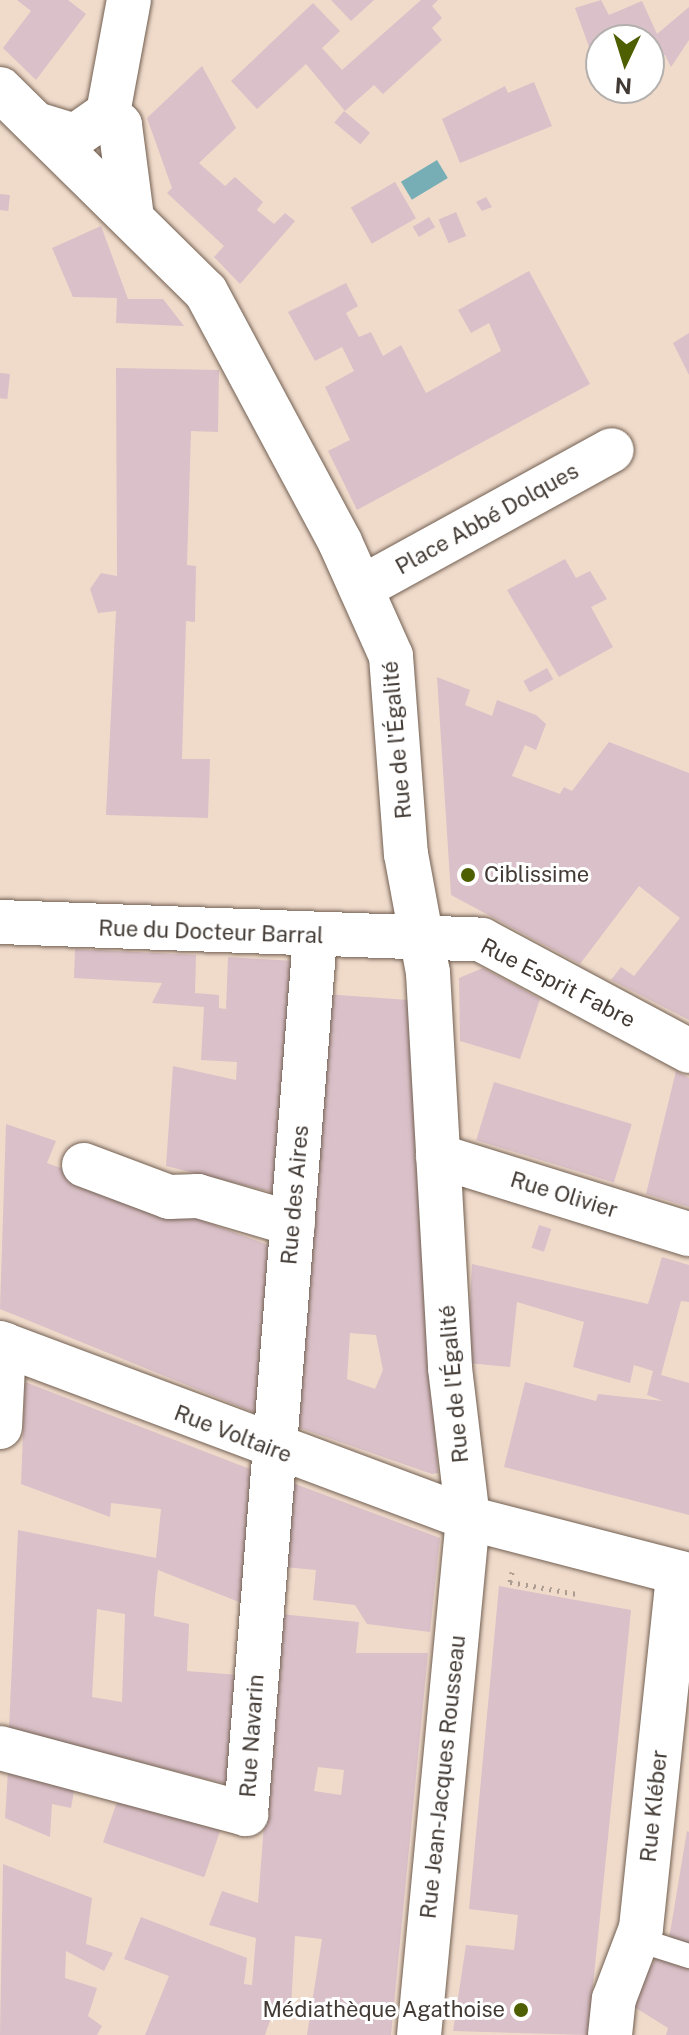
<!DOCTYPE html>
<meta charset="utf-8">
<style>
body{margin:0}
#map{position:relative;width:689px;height:2035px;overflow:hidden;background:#f0dbcb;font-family:"Public Sans",sans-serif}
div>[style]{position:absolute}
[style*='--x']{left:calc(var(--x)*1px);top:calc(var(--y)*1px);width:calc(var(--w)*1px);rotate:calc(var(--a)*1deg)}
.water>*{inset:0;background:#77aeb6;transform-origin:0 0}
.building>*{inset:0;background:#dac0c8;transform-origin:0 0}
.path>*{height:5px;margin-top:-2.5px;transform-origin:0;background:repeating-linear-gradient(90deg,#ad9d91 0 2px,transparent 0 8px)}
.roads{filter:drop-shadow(0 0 2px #726052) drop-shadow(0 0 2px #726052)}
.service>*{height:24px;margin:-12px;padding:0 12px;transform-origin:12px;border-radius:12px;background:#fff}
.minor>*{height:44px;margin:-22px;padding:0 22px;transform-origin:22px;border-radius:22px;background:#fff}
.dots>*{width:22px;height:22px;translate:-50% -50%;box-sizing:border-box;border:4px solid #fff;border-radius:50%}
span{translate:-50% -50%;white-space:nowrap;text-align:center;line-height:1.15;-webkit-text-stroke:6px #fff;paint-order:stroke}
.street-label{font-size:22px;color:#423a34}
.poi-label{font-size:22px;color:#423a34}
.left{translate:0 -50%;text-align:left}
.right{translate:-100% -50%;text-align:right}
.north{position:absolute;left:585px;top:24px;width:80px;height:80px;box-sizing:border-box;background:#fff;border:2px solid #b3b0ae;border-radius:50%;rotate:184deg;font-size:22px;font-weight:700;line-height:32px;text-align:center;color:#423a34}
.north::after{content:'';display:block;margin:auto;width:28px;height:36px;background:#4e5f02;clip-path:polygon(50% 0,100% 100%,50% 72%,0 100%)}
</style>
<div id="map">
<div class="water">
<div style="left:437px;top:160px;width:21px;height:42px;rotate:59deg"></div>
</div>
<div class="building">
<div style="clip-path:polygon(17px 0,68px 0,86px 14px,36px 80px,3px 48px,31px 11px)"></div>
<div style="clip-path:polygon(331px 0,374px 0,351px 21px)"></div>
<div style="clip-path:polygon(421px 0,438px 0,432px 6px,442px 18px,432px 28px,442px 40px,383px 94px,374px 85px,345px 111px,306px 64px,257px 109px,231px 81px,313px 3px,340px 31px,322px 48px,342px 70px)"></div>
<div style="clip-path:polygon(601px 0,609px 15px,642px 1px,657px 34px,689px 7px,689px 40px,671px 67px,665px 55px,649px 62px,649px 40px,601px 40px,601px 80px,575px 8px)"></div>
<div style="clip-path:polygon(202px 66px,236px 128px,199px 163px,225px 186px,235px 177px,263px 202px,257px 210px,274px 224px,285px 213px,295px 221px,240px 284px,214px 257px,224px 246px,167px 193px,172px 188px,147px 118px)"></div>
<div style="clip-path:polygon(534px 82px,552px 126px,460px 163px,442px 119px,505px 86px,508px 93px)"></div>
<div style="left:344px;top:111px;width:34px;height:15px;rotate:40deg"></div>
<div style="left:395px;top:182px;width:42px;height:51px;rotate:60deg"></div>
<div style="left:0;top:194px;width:10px;height:16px;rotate:6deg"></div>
<div style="clip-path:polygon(486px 197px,492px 207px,482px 211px,476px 202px)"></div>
<div style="left:456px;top:212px;width:26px;height:19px;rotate:67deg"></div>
<div style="left:429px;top:217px;width:12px;height:19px;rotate:59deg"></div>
<div style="clip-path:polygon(101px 226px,128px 299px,163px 299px,184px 326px,116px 323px,117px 298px,73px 297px,52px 248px)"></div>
<div style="clip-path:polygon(529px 271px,590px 384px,357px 510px,328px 451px,350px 440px,325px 387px,354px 371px,342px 347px,315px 361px,288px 312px,346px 283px,358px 306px,346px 313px,359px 337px,371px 332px,383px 356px,401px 345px,426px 393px,501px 351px,489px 323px,471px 333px,458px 310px)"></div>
<div style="clip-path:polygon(689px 333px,689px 375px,673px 343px)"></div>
<div style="clip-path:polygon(116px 368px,219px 370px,218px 432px,191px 431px,187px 565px,196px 566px,195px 622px,186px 621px,182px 759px,210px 759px,208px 818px,106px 815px,116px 611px,98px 613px,90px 589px,101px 573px,117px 576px)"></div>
<div style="left:0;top:373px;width:10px;height:25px;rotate:6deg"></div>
<div style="clip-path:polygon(565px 559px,576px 578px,590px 571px,607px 599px,591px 607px,613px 647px,559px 677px,507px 590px)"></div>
<div style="left:547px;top:668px;width:13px;height:27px;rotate:61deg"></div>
<div style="clip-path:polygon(437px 677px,470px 690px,465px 705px,492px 716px,497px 700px,536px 715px,546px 724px,536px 750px,525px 745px,512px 776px,560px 794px,564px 787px,572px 791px,609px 742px,689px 773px,689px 1020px,611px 980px,621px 967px,634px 976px,680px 918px,639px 886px,580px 964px,451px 895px)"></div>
<div style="clip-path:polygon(75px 949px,196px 955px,195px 993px,219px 995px,219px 1008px,226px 1009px,228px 957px,293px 961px,276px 1193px,166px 1166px,173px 1066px,236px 1080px,237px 1062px,201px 1060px,204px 1007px,152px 1003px,162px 983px,74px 978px)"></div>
<div style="clip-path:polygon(483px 968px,540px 999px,520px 1059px,460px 1041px,459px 978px)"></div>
<div style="clip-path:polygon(evenodd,325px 994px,408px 1000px,438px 1473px,432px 1474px,294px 1426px,325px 994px,350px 1333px,376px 1335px,383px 1370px,375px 1389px,347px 1379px,350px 1333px)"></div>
<div style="clip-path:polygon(676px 1071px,689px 1078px,689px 1207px,646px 1194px)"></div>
<div style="left:494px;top:1082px;width:144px;height:61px;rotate:17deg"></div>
<div style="clip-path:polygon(6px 1124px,56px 1141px,47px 1163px,271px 1246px,258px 1414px,0 1309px)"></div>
<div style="left:539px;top:1225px;width:13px;height:24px;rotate:18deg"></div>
<div style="clip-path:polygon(662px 1257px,689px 1265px,689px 1302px,681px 1301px,661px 1375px,689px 1383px,689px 1515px,504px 1467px,525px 1382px,596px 1401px,598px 1394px,663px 1401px,647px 1395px,653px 1371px,634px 1365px,630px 1383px,573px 1367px,584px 1322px,517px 1302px,510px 1367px,467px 1363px,472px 1264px,648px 1304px)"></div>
<div style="clip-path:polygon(evenodd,25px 1382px,255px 1471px,244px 1604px,158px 1570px,155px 1597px,154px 1616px,189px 1624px,187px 1671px,239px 1675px,230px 1785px,9px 1729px,18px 1530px,156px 1558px,161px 1509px,111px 1503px,110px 1517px,21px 1484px,25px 1382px,97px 1609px,125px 1614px,122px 1702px,92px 1697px,97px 1609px)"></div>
<div style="clip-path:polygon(290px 1482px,440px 1538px,430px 1632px,367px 1624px,355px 1605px,313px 1600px,316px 1570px,284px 1567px)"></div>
<div style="clip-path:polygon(499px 1586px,631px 1610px,588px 2035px,453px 2031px,466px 1945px,514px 1950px,518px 1915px,469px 1909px)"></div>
<div style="clip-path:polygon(evenodd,280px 1614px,359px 1622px,356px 1653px,428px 1653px,391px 2035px,307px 2035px,322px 1939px,295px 1936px,291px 2008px,275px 2007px,265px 2035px,145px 2035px,169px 1976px,124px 1959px,141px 1917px,247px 1958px,244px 1984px,252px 1985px,256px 1938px,209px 1925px,222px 1891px,258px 1903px,280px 1614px,318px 1767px,344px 1770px,341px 1795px,314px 1791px,318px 1767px)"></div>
<div style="clip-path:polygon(8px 1771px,75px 1786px,71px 1808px,52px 1804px,50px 1837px,5px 1818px)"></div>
<div style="left:119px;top:1796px;width:107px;height:49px;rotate:19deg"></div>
<div style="clip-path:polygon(687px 1831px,689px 1832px,689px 1946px,669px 1939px)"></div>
<div style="clip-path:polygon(3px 1864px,92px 1898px,86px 1944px,113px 1953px,104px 1971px,66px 1951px,65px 1978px,97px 1988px,88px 2016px,102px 2026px,97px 2035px,0 2035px)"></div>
<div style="clip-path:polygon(657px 1957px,689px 1964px,689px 2035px,666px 2035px,668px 2028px,628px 2003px)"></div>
</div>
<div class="path">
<div style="--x:512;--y:1572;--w:10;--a:101"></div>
<div style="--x:510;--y:1582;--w:68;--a:10.2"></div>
</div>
<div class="roads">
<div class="service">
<div style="--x:636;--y:1939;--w:56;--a:17.8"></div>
</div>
<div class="minor">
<div style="--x:0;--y:89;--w:289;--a:44.6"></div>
<div style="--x:206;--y:292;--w:284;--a:61.8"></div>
<div style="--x:340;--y:542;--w:125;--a:65.9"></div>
<div style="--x:391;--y:656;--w:199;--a:85.7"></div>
<div style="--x:406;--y:854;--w:121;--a:79.5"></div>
<div style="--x:428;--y:973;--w:396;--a:86.8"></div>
<div style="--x:450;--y:1368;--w:151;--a:83.2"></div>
<div style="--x:468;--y:1518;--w:519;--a:95.41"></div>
<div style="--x:108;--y:113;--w:17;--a:45"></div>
<div style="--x:120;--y:125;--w:94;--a:82.6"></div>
<div style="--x:36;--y:124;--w:41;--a:17.1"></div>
<div style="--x:75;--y:136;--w:40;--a:-34.9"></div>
<div style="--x:108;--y:113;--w:115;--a:-79.5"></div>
<div style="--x:361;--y:588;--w:286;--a:-28.8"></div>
<div style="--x:0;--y:922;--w:482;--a:2.1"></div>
<div style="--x:482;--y:940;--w:235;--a:28.2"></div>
<div style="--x:438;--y:1156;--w:263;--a:17.3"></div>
<div style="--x:84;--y:1165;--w:91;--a:20.6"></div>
<div style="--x:169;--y:1197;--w:29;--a:-2"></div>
<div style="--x:198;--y:1196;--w:99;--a:16.4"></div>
<div style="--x:0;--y:1343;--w:500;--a:20.5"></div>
<div style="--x:468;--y:1518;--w:228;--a:14.5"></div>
<div style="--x:0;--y:1427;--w:83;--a:-87.2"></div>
<div style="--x:0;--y:1748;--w:255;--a:15"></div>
<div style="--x:246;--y:1814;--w:879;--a:-85.5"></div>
<div style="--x:610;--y:2035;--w:36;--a:-84"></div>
<div style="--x:614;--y:1999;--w:76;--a:-69.2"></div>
<div style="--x:641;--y:1928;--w:357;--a:-84"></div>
</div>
</div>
<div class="dots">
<div style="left:468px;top:875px;background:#4e5f02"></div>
<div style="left:521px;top:2010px;background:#4e5f02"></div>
</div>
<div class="street-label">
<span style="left:487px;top:519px;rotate:-29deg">Place Abbé Dolques</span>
<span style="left:397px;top:740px;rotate:-95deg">Rue de l'Égalité</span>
<span style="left:211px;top:932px;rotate:2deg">Rue du Docteur Barral</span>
<span style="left:558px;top:983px;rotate:27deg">Rue Esprit Fabre</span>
<span style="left:295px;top:1195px;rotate:-85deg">Rue des Aires</span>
<span style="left:564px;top:1195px;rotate:17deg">Rue Olivier</span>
<span style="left:454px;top:1384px;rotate:-95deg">Rue de l'Égalité</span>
<span style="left:233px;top:1434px;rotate:21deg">Rue Voltaire</span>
<span style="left:252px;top:1736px;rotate:-86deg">Rue Navarin</span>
<span style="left:443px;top:1777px;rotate:-84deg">Rue Jean-Jacques Rousseau</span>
<span style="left:654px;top:1806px;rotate:-84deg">Rue Kléber</span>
</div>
<div class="poi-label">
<span class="left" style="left:484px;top:875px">Ciblissime</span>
<span class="right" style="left:505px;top:2010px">Médiathèque Agathoise</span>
</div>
<div class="north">N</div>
</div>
